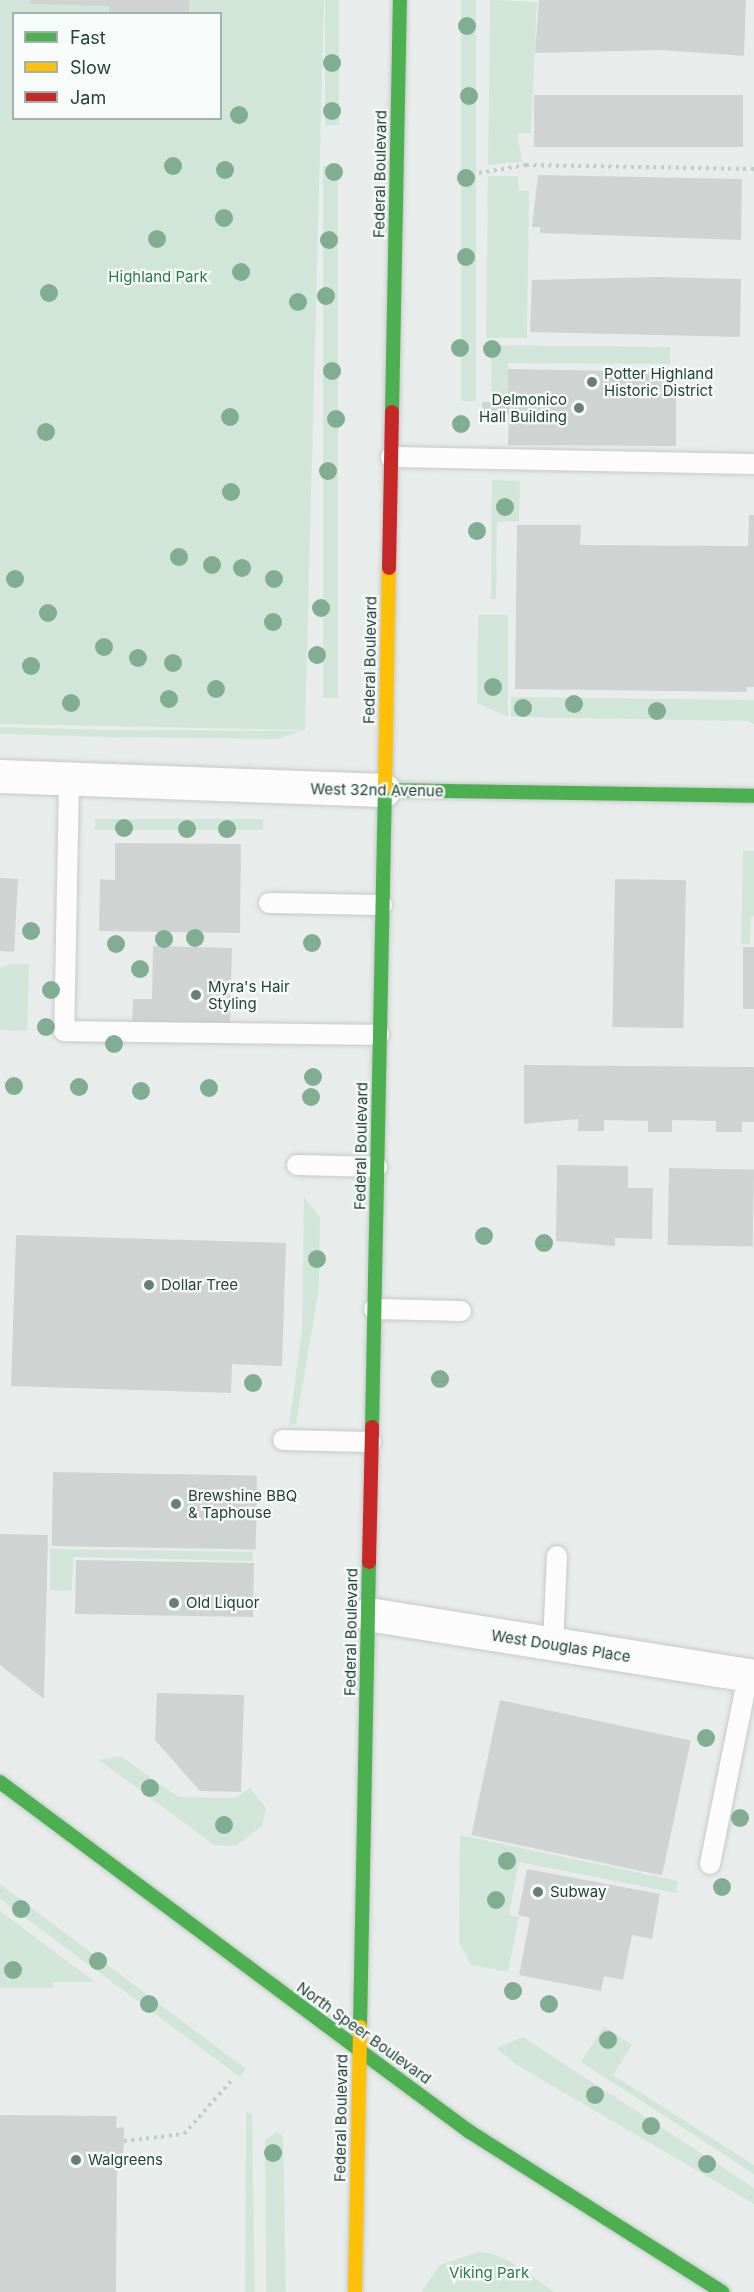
<!DOCTYPE html>
<style>
body{margin:0}
#map{position:relative;width:754px;height:2292px;overflow:hidden;background:#e8edeb;font-family:Inter,sans-serif}
div>[style]{position:absolute}
[style*='--x']{left:calc(var(--x)*1px);top:calc(var(--y)*1px);width:calc(var(--w)*1px);rotate:calc(var(--a)*1deg)}
.green>*{inset:0;background:#d1e6d8;transform-origin:0 0}
.building>*{inset:0;background:#cfd4d2;transform-origin:0 0}
.path>*{height:4px;margin-top:-2px;transform-origin:0;background:repeating-linear-gradient(90deg,#c3ccca 0 3px,transparent 0 7.5px)}
.roads{filter:drop-shadow(0 0 2px #c5cac8) drop-shadow(0 0 2px #c5cac8)}
.lane>*{height:20px;margin:-10px;padding:0 10px;transform-origin:10px;border-radius:10px;background:#fcfcfc}
.street>*{height:33px;margin:-16.5px;padding:0 16.5px;transform-origin:16.5px;border-radius:16.5px;background:#fcfcfc}
.fast>*{height:14px;margin:-7px;padding:0 7px;transform-origin:7px;border-radius:7px;background:#4caf50}
.slow>*{height:14px;margin:-7px;padding:0 7px;transform-origin:7px;border-radius:7px;background:#ffc107}
.jam>*{height:14px;margin:-7px;padding:0 7px;transform-origin:7px;border-radius:7px;background:#c62828}
.trees>*{width:18px;height:18px;margin:-9px;border-radius:50%;background:#81ae93}
.dots>*{width:16px;height:16px;translate:-50% -50%;box-sizing:border-box;border:3px solid #f7fbf9;border-radius:50%}
span{translate:-50% -50%;white-space:nowrap;text-align:center;line-height:1.15;-webkit-text-stroke:4.5px #f7fbf9;paint-order:stroke}
.street-label{font-size:15px;color:#24423a}
.park-label{font-size:15px;color:#2d7a4b}
.poi-label{font-size:15px;color:#24423a}
.left{translate:0 -50%;text-align:left}
.right{translate:-100% -50%;text-align:right}
.legend{position:absolute;left:12px;top:12px;width:210px;height:108px;box-sizing:border-box;background:#f7fbf9;border:2px solid #a3b1ad;margin:0;padding:8px 10px;list-style:none;font-size:18px;color:#24423a}
.legend li{display:flex;align-items:center;gap:12px;height:30px}
.legend b{width:30px;border:2px solid #a3b1ad}
</style>
<div id="map">
<div class="green">
<div style="clip-path:polygon(evenodd,0 0,324px 0,305px 730px,0 724px,0 0,14px 14px,220px 14px,220px 118px,14px 118px,14px 14px)"></div>
<div style="left:325px;top:0;width:14px;height:125px"></div>
<div style="left:461px;top:0;width:15px;height:401px"></div>
<div style="clip-path:polygon(490px 0,537px 2px,531px 133px,517px 133px,522px 162px,488px 165px)"></div>
<div style="left:323px;top:166px;width:15px;height:532px"></div>
<div style="clip-path:polygon(488px 176px,518px 176px,519px 191px,529px 191px,527px 338px,486px 338px)"></div>
<div style="clip-path:polygon(492px 345px,670px 347px,670px 364px,508px 363px,508px 401px,491px 401px)"></div>
<div style="clip-path:polygon(492px 480px,520px 481px,519px 521px,497px 522px,496px 599px,491px 599px)"></div>
<div style="clip-path:polygon(478px 615px,508px 615px,508px 717px,477px 703px)"></div>
<div style="clip-path:polygon(511px 697px,754px 700px,754px 724px,748px 721px,511px 717px)"></div>
<div style="clip-path:polygon(0 727px,113px 730px,302px 731px,276px 739px,108px 737px,0 734px)"></div>
<div style="left:95px;top:819px;width:168px;height:11px"></div>
<div style="clip-path:polygon(743px 851px,754px 851px,754px 916px,751px 917px,750px 944px,741px 944px)"></div>
<div style="clip-path:polygon(10px 964px,29px 964px,27px 1031px,0 1030px,0 968px)"></div>
<div style="clip-path:polygon(304px 1197px,320px 1217px,319px 1288px,296px 1424px,289px 1425px,302px 1330px)"></div>
<div style="clip-path:polygon(50px 1549px,253px 1552px,253px 1561px,73px 1557px,72px 1591px,50px 1590px)"></div>
<div style="clip-path:polygon(121px 1756px,178px 1797px,236px 1798px,250px 1788px,266px 1808px,262px 1826px,236px 1846px,214px 1845px,99px 1760px)"></div>
<div style="clip-path:polygon(460px 1835px,678px 1881px,676px 1893px,519px 1862px,509px 1915px,519px 1917px,508px 1972px,471px 1965px,459px 1942px)"></div>
<div style="clip-path:polygon(0 1884px,246px 2069px,240px 2077px,0 1899px)"></div>
<div style="clip-path:polygon(0 1911px,95px 1982px,53px 1982px,53px 1988px,0 1988px)"></div>
<div style="clip-path:polygon(604px 2026px,632px 2045px,613px 2075px,754px 2165px,754px 2174px,581px 2062px)"></div>
<div style="clip-path:polygon(523px 2037px,754px 2188px,754px 2204px,517px 2065px,496px 2048px)"></div>
<div style="clip-path:polygon(246px 2111px,252px 2115px,255px 2292px,245px 2292px)"></div>
<div style="clip-path:polygon(277px 2132px,283px 2136px,286px 2292px,266px 2292px,265px 2140px)"></div>
<div style="clip-path:polygon(478px 2252px,490px 2253px,511px 2262px,555px 2292px,421px 2292px,440px 2265px)"></div>
</div>
<div class="building">
<div style="clip-path:polygon(30px 0,189px 0,189px 14px,109px 14px,109px 6px,30px 4px)"></div>
<div style="clip-path:polygon(539px 0,746px 0,744px 56px,662px 50px,535px 53px)"></div>
<div style="left:534px;top:95px;width:209px;height:52px"></div>
<div style="clip-path:polygon(538px 175px,742px 179px,741px 240px,540px 233px,540px 227px,532px 227px)"></div>
<div style="clip-path:polygon(658px 277px,741px 279px,740px 337px,530px 332px,532px 280px)"></div>
<div style="clip-path:polygon(508px 369px,676px 372px,676px 446px,508px 445px,509px 414px,483px 413px,482px 402px,508px 403px)"></div>
<div style="clip-path:polygon(749px 515px,754px 515px,754px 687px,746px 687px,747px 692px,515px 689px,517px 525px,581px 525px,580px 545px,748px 546px)"></div>
<div style="clip-path:polygon(115px 843px,241px 844px,240px 933px,99px 931px,100px 879px,115px 880px)"></div>
<div style="left:0;top:878px;width:18px;height:73px;rotate:3deg"></div>
<div style="left:615px;top:879px;width:71px;height:148px;rotate:1deg"></div>
<div style="clip-path:polygon(153px 946px,232px 948px,230px 1030px,132px 1028px,133px 999px,152px 999px)"></div>
<div style="left:743px;top:947px;width:11px;height:62px"></div>
<div style="clip-path:polygon(524px 1065px,754px 1067px,754px 1122px,742px 1122px,742px 1132px,716px 1132px,716px 1121px,672px 1120px,672px 1132px,648px 1132px,648px 1121px,604px 1120px,604px 1131px,578px 1131px,578px 1119px,524px 1124px)"></div>
<div style="clip-path:polygon(557px 1165px,628px 1166px,628px 1188px,653px 1188px,652px 1239px,615px 1238px,615px 1246px,556px 1241px)"></div>
<div style="left:669px;top:1168px;width:85px;height:77px;rotate:1deg"></div>
<div style="clip-path:polygon(16px 1235px,286px 1243px,282px 1366px,232px 1364px,231px 1393px,11px 1386px)"></div>
<div style="left:53px;top:1472px;width:204px;height:74px;rotate:1deg"></div>
<div style="clip-path:polygon(0 1534px,48px 1535px,44px 1699px,0 1665px)"></div>
<div style="left:76px;top:1560px;width:178px;height:54px;rotate:1deg"></div>
<div style="clip-path:polygon(157px 1693px,244px 1695px,241px 1792px,200px 1791px,155px 1740px)"></div>
<div style="left:500px;top:1700px;width:195px;height:138px;rotate:12deg"></div>
<div style="clip-path:polygon(527px 1869px,660px 1894px,652px 1939px,632px 1935px,623px 1980px,604px 1976px,601px 1991px,519px 1975px,530px 1918px,518px 1915px)"></div>
<div style="clip-path:polygon(0 2115px,117px 2116px,116px 2128px,124px 2127px,124px 2141px,123px 2157px,117px 2157px,116px 2292px,0 2292px)"></div>
</div>
<div class="path">
<div style="--x:479;--y:173;--w:48;--a:-9.7"></div>
<div style="--x:526;--y:165;--w:228;--a:1"></div>
<div style="--x:124;--y:2141;--w:60;--a:-6.7"></div>
<div style="--x:184;--y:2134;--w:72;--a:-48.4"></div>
</div>
<div class="roads">
<div class="lane">
<div style="--x:391;--y:457;--w:363;--a:1.1"></div>
<div style="--x:69;--y:781;--w:250;--a:91.1"></div>
<div style="--x:64;--y:1031;--w:315;--a:0.7"></div>
<div style="--x:269;--y:903;--w:113;--a:1"></div>
<div style="--x:297;--y:1165;--w:80;--a:1.4"></div>
<div style="--x:374;--y:1309;--w:87;--a:1.3"></div>
<div style="--x:283;--y:1440;--w:88;--a:1.3"></div>
<div style="--x:553;--y:1644;--w:88;--a:-87.4"></div>
<div style="--x:710;--y:1864;--w:192;--a:-78.6"></div>
</div>
<div class="street">
<div style="--x:0;--y:776;--w:384;--a:2.1"></div>
<div style="--x:368;--y:1614;--w:391;--a:9.1"></div>
</div>
<div class="fast">
<div style="--x:392;--y:412;--w:412;--a:-88.9"></div>
<div style="--x:384;--y:790;--w:370;--a:0.9"></div>
<div style="--x:372;--y:1427;--w:640;--a:-88.84"></div>
<div style="--x:0;--y:1782;--w:448;--a:36.7"></div>
<div style="--x:360;--y:2027;--w:465;--a:-88.9"></div>
<div style="--x:359;--y:2050;--w:138;--a:36.5"></div>
<div style="--x:470;--y:2132;--w:299;--a:32.4"></div>
</div>
<div class="slow">
<div style="--x:385;--y:787;--w:219;--a:-89"></div>
<div style="--x:355;--y:2292;--w:265;--a:-88.9"></div>
</div>
<div class="jam">
<div style="--x:389;--y:568;--w:156;--a:-88.9"></div>
<div style="--x:369;--y:1562;--w:135;--a:-88.7"></div>
</div>
</div>
<div class="trees">
<div style="left:467px;top:26px"></div>
<div style="left:332px;top:63px"></div>
<div style="left:469px;top:96px"></div>
<div style="left:332px;top:111px"></div>
<div style="left:239px;top:115px"></div>
<div style="left:173px;top:166px"></div>
<div style="left:225px;top:170px"></div>
<div style="left:334px;top:172px"></div>
<div style="left:466px;top:178px"></div>
<div style="left:224px;top:218px"></div>
<div style="left:157px;top:239px"></div>
<div style="left:329px;top:240px"></div>
<div style="left:466px;top:257px"></div>
<div style="left:241px;top:272px"></div>
<div style="left:49px;top:293px"></div>
<div style="left:326px;top:296px"></div>
<div style="left:298px;top:302px"></div>
<div style="left:460px;top:348px"></div>
<div style="left:492px;top:349px"></div>
<div style="left:332px;top:371px"></div>
<div style="left:230px;top:417px"></div>
<div style="left:336px;top:419px"></div>
<div style="left:461px;top:424px"></div>
<div style="left:46px;top:432px"></div>
<div style="left:328px;top:471px"></div>
<div style="left:231px;top:492px"></div>
<div style="left:505px;top:507px"></div>
<div style="left:477px;top:531px"></div>
<div style="left:179px;top:557px"></div>
<div style="left:212px;top:565px"></div>
<div style="left:242px;top:568px"></div>
<div style="left:15px;top:579px"></div>
<div style="left:274px;top:579px"></div>
<div style="left:321px;top:608px"></div>
<div style="left:48px;top:613px"></div>
<div style="left:273px;top:622px"></div>
<div style="left:104px;top:647px"></div>
<div style="left:317px;top:655px"></div>
<div style="left:138px;top:658px"></div>
<div style="left:173px;top:663px"></div>
<div style="left:31px;top:666px"></div>
<div style="left:493px;top:687px"></div>
<div style="left:216px;top:689px"></div>
<div style="left:169px;top:699px"></div>
<div style="left:71px;top:703px"></div>
<div style="left:574px;top:704px"></div>
<div style="left:523px;top:708px"></div>
<div style="left:657px;top:711px"></div>
<div style="left:124px;top:828px"></div>
<div style="left:187px;top:829px"></div>
<div style="left:227px;top:829px"></div>
<div style="left:31px;top:931px"></div>
<div style="left:195px;top:938px"></div>
<div style="left:164px;top:939px"></div>
<div style="left:312px;top:943px"></div>
<div style="left:116px;top:944px"></div>
<div style="left:140px;top:969px"></div>
<div style="left:51px;top:990px"></div>
<div style="left:46px;top:1027px"></div>
<div style="left:114px;top:1044px"></div>
<div style="left:313px;top:1077px"></div>
<div style="left:14px;top:1086px"></div>
<div style="left:79px;top:1087px"></div>
<div style="left:209px;top:1088px"></div>
<div style="left:141px;top:1091px"></div>
<div style="left:311px;top:1097px"></div>
<div style="left:484px;top:1236px"></div>
<div style="left:544px;top:1243px"></div>
<div style="left:317px;top:1259px"></div>
<div style="left:440px;top:1379px"></div>
<div style="left:253px;top:1383px"></div>
<div style="left:706px;top:1738px"></div>
<div style="left:150px;top:1788px"></div>
<div style="left:740px;top:1818px"></div>
<div style="left:224px;top:1825px"></div>
<div style="left:507px;top:1861px"></div>
<div style="left:722px;top:1887px"></div>
<div style="left:496px;top:1900px"></div>
<div style="left:21px;top:1909px"></div>
<div style="left:98px;top:1961px"></div>
<div style="left:13px;top:1970px"></div>
<div style="left:513px;top:1991px"></div>
<div style="left:149px;top:2004px"></div>
<div style="left:549px;top:2004px"></div>
<div style="left:608px;top:2040px"></div>
<div style="left:595px;top:2095px"></div>
<div style="left:651px;top:2126px"></div>
<div style="left:273px;top:2153px"></div>
<div style="left:707px;top:2164px"></div>
</div>
<div class="dots">
<div style="left:592px;top:382px;background:#697e78"></div>
<div style="left:579px;top:408px;background:#697e78"></div>
<div style="left:196px;top:995px;background:#697e78"></div>
<div style="left:149px;top:1285px;background:#697e78"></div>
<div style="left:176px;top:1504px;background:#697e78"></div>
<div style="left:174px;top:1603px;background:#697e78"></div>
<div style="left:538px;top:1892px;background:#697e78"></div>
<div style="left:76px;top:2160px;background:#697e78"></div>
</div>
<div class="street-label">
<span style="left:380px;top:174px;rotate:-89deg">Federal Boulevard</span>
<span style="left:370px;top:660px;rotate:-89deg">Federal Boulevard</span>
<span style="left:377px;top:790px;rotate:1deg">West 32nd Avenue</span>
<span style="left:361px;top:1146px;rotate:-89deg">Federal Boulevard</span>
<span style="left:351px;top:1632px;rotate:-89deg">Federal Boulevard</span>
<span style="left:561px;top:1646px;rotate:9deg">West Douglas Place</span>
<span style="left:364px;top:2033px;rotate:36deg">North Speer Boulevard</span>
<span style="left:341px;top:2118px;rotate:-89deg">Federal Boulevard</span>
</div>
<div class="park-label">
<span style="left:158px;top:277px">Highland Park</span>
<span style="left:489px;top:2273px">Viking Park</span>
</div>
<div class="poi-label">
<span class="left" style="left:604px;top:382px">Potter Highland<br>Historic District</span>
<span class="right" style="left:567px;top:408px">Delmonico<br>Hall Building</span>
<span class="left" style="left:208px;top:995px">Myra's Hair<br>Styling</span>
<span class="left" style="left:161px;top:1285px">Dollar Tree</span>
<span class="left" style="left:188px;top:1504px">Brewshine BBQ<br>&amp; Taphouse</span>
<span class="left" style="left:186px;top:1603px">Old Liquor</span>
<span class="left" style="left:550px;top:1892px">Subway</span>
<span class="left" style="left:88px;top:2160px">Walgreens</span>
</div>
<ul class="legend">
<li><b style="height:8px;background:#4caf50"></b>Fast</li>
<li><b style="height:8px;background:#ffc107"></b>Slow</li>
<li><b style="height:8px;background:#c62828"></b>Jam</li>
</ul>
</div>
